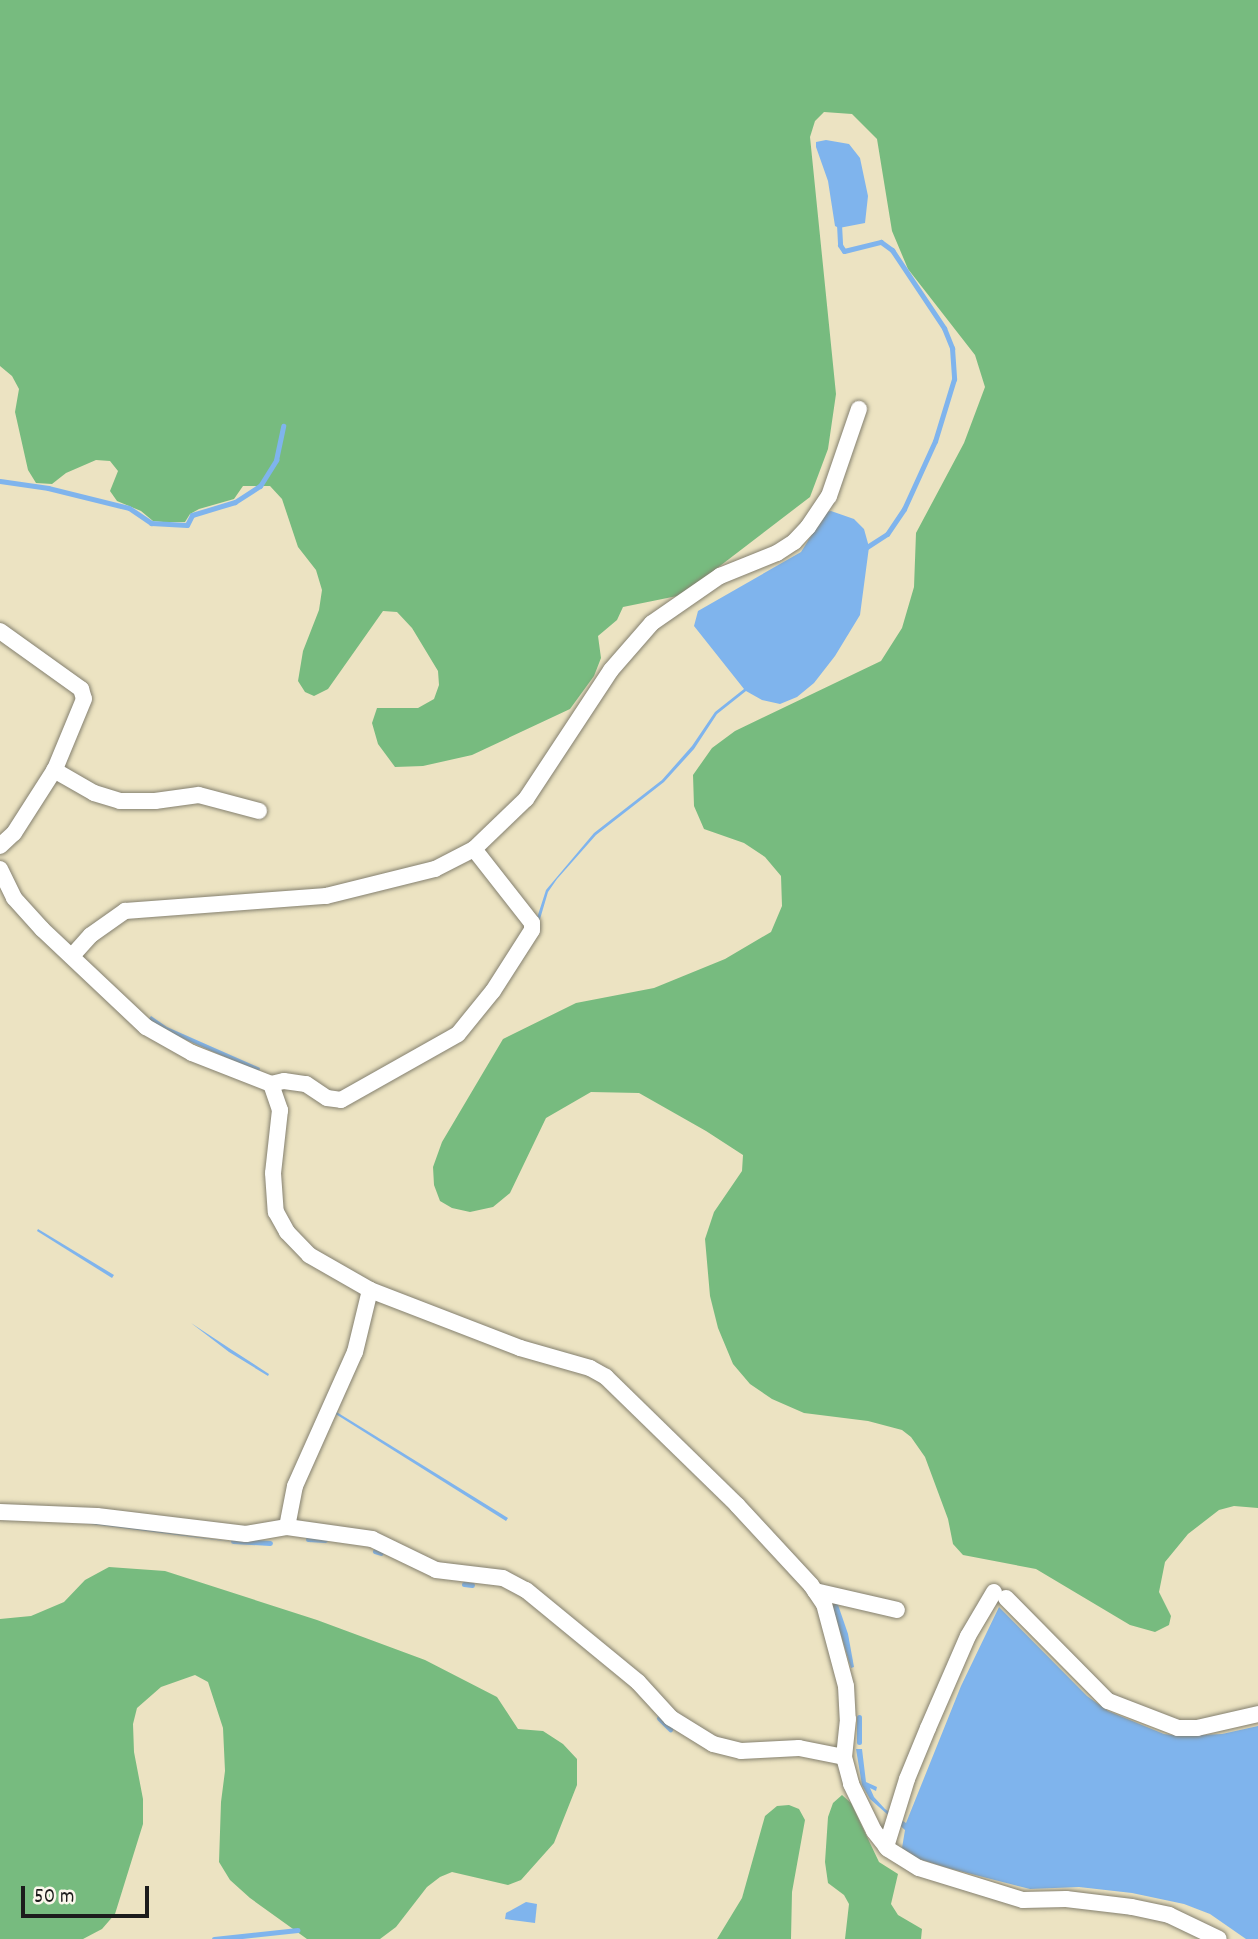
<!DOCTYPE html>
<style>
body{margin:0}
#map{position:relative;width:1258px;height:1939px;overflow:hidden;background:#ece3c2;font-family:Dekko,sans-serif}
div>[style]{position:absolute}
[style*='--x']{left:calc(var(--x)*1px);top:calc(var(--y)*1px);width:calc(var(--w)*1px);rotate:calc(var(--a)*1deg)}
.forest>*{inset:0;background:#77bb7f}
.water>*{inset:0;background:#7fb4ed}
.stream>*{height:5px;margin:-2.5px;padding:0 2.5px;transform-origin:2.5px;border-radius:2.5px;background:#7fb4ed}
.roads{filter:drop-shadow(0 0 2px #84806f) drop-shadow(0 0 2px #84806f)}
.street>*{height:16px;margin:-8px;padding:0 8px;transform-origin:8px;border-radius:8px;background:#fff}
span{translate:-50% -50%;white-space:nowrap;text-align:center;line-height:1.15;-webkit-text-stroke:7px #fbf7ec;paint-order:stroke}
.scale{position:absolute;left:21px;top:1886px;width:128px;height:32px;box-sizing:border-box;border:4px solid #1c1c1c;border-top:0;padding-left:9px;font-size:21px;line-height:24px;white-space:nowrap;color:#1c1c1c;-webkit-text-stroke:5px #fbf7ec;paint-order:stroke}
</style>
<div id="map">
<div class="forest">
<div style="clip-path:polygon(0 0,1258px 0,1258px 1508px,1234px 1506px,1219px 1510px,1188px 1534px,1165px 1562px,1159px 1592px,1171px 1616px,1169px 1625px,1155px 1632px,1130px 1625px,1036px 1569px,963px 1555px,953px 1544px,948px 1519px,925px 1457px,911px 1437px,902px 1430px,868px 1421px,804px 1413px,772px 1399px,750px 1384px,733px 1364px,718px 1328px,710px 1296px,705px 1239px,714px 1212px,742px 1171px,743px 1155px,706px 1131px,639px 1093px,591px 1092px,546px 1118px,510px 1193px,493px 1207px,470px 1212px,452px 1208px,440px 1201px,434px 1185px,433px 1167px,442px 1142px,503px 1039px,576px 1003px,654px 988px,725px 959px,771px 932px,782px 906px,781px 876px,765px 857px,744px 843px,704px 829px,694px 806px,693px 775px,712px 748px,735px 731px,881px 661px,902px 628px,914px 587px,916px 533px,964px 443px,985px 387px,975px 355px,908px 269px,892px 231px,877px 139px,852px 114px,824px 112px,815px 121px,810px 137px,836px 394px,828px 449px,810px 497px,682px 595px,623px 607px,617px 620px,598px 636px,601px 658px,594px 676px,570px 709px,472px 755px,423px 766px,395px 767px,378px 744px,372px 723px,377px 708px,418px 708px,434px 699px,439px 685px,438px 671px,412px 628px,397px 612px,383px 611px,328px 689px,314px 696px,305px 692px,298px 681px,303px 651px,319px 610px,322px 590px,316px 570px,298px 547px,282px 499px,270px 486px,243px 486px,234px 499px,199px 509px,190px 514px,185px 522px,163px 522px,153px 521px,141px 511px,117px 501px,110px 491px,118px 471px,110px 461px,96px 460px,66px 473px,52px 484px,36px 483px,28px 470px,15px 412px,19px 389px,12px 376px,0 366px)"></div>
<div style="clip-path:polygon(109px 1567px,165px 1571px,317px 1620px,425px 1660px,497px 1697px,518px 1729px,543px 1731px,563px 1744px,577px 1759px,577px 1785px,554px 1843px,521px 1880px,508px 1885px,452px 1872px,440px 1877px,427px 1887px,396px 1927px,380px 1939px,307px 1939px,250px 1898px,230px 1880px,219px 1862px,221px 1802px,225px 1771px,223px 1728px,208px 1682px,195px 1675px,161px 1687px,137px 1708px,133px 1724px,134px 1752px,143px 1799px,143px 1824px,115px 1914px,102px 1929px,83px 1939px,0 1939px,0 1619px,31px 1616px,64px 1602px,85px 1580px)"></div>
<div style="clip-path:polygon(842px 1795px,851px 1803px,879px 1862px,898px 1874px,891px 1904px,898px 1915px,922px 1929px,921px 1939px,845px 1939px,849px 1904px,844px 1895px,828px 1883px,825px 1862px,828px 1817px,833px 1803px)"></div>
<div style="clip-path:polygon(789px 1805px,799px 1809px,805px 1820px,792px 1892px,791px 1939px,717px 1939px,742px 1898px,765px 1816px,777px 1806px)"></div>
</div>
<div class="water">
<div style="clip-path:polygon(826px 140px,849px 144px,860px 158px,868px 196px,865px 223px,839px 228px,835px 226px,828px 181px,816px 147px,816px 142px)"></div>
<div style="clip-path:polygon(831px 511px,854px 519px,864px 529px,869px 547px,860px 615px,835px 656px,814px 683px,797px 697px,780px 704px,762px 700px,746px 691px,717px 714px,694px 749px,664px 782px,596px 835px,557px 879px,548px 892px,540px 919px,537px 918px,546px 890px,594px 833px,662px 780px,692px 746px,715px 712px,744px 689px,694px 626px,698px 611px,801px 552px,826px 512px)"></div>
<div style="clip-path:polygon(151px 1016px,167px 1027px,260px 1068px,259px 1072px,164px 1030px,149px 1019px)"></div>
<div style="clip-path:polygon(38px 1229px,114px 1275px,112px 1278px,37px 1231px)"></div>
<div style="clip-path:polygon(191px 1323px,232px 1350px,269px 1374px,268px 1376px,229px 1352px)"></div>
<div style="clip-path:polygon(335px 1411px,508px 1518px,506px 1521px,334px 1413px)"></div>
<div style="clip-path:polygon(0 1519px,83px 1521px,240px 1543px,83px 1523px)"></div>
<div style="clip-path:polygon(837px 1602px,848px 1634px,854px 1667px,851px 1668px,832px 1605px)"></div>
<div style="clip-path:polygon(999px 1607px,1087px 1696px,1108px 1711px,1164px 1734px,1180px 1736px,1222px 1734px,1258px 1726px,1258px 1939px,1246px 1939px,1210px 1914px,1184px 1904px,1132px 1893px,1079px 1887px,1030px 1889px,948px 1868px,919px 1859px,902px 1848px,905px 1830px,870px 1799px,862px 1785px,856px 1749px,862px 1749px,866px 1782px,877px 1787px,876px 1791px,870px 1788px,874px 1797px,885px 1809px,906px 1823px,961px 1686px)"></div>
<div style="clip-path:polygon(526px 1902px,537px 1904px,535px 1923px,505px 1919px,506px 1913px)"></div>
</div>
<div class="stream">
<div style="--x:839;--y:224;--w:21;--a:87"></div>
<div style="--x:840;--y:245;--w:7;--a:56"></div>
<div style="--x:844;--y:251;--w:38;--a:-14"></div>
<div style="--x:881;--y:242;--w:14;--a:36"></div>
<div style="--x:892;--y:250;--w:94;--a:56.3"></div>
<div style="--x:944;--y:328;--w:22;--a:68"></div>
<div style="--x:952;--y:348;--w:31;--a:86"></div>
<div style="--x:954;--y:379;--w:65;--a:107"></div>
<div style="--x:935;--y:441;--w:75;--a:114.5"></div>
<div style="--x:904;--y:509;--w:30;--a:124"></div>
<div style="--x:887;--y:534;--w:27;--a:147"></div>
<div style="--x:0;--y:481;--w:49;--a:8.3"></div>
<div style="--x:48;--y:488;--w:83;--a:13.9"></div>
<div style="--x:129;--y:508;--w:27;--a:34"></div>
<div style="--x:151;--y:523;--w:36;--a:3"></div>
<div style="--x:187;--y:525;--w:11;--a:-63"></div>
<div style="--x:192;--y:515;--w:45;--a:-16.8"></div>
<div style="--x:235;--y:502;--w:30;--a:-33"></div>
<div style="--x:260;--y:486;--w:31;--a:-58"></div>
<div style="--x:276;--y:460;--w:35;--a:-78"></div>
<div style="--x:308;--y:1539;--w:17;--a:3"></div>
<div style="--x:233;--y:1541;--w:37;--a:3"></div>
<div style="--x:375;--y:1551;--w:6;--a:18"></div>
<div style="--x:464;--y:1584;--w:8;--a:7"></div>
<div style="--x:659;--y:1718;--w:16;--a:45"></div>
<div style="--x:859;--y:1742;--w:25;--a:-90"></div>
<div style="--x:214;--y:1939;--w:84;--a:-6.1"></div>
</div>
<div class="roads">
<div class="street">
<div style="--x:0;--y:631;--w:100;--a:35.6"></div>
<div style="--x:81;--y:689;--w:10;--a:73"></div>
<div style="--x:84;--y:699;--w:76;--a:112.5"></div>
<div style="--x:55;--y:769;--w:76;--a:122.6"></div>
<div style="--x:14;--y:833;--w:19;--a:137"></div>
<div style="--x:54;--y:770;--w:46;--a:29.9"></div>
<div style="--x:94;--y:793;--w:27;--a:17"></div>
<div style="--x:120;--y:801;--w:35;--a:0"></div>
<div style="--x:155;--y:801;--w:44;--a:-7.8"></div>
<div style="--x:199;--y:795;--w:62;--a:14.9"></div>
<div style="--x:0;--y:869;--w:32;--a:64"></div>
<div style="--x:14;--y:898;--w:42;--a:47.9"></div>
<div style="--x:42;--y:929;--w:143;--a:43.3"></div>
<div style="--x:146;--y:1027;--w:53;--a:29.5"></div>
<div style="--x:192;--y:1053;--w:85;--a:21.4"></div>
<div style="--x:271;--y:1084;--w:13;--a:-13"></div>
<div style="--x:284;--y:1081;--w:22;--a:8"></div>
<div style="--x:306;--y:1084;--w:25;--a:34"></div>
<div style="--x:327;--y:1098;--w:14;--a:8"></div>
<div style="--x:341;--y:1100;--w:134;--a:-29.4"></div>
<div style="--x:458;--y:1034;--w:55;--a:-50.9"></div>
<div style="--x:493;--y:991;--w:72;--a:-57.4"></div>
<div style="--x:532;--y:930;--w:7;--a:-90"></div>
<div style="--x:532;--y:923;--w:94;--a:-128.1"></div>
<div style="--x:72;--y:956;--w:28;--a:-48"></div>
<div style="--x:91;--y:935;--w:42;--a:-35.2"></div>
<div style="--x:125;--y:911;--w:202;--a:-4.3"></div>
<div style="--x:326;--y:896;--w:112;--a:-13.9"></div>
<div style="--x:435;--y:869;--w:44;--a:-27.1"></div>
<div style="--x:474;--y:849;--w:72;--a:-43.9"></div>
<div style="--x:526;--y:799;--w:154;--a:-56.6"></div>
<div style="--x:611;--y:670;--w:62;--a:-48.9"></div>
<div style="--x:652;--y:623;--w:83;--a:-34.7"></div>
<div style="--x:720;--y:576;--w:61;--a:-22"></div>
<div style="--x:777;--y:553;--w:20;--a:-33"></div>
<div style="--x:794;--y:542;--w:21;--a:-47"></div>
<div style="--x:808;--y:527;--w:37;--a:-56"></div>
<div style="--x:829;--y:496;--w:92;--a:-71"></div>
<div style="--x:271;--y:1084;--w:28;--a:71"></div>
<div style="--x:280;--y:1110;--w:63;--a:96.3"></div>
<div style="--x:273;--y:1173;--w:39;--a:86"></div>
<div style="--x:276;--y:1212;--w:23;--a:61"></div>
<div style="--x:287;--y:1232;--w:32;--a:46"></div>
<div style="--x:309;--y:1255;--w:70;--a:29.8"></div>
<div style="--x:370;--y:1290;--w:161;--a:21.1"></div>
<div style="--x:520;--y:1348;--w:73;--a:15.9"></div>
<div style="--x:590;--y:1368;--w:18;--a:29"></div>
<div style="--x:606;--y:1377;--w:183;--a:44.3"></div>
<div style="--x:737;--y:1505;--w:109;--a:47.2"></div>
<div style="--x:811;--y:1585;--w:23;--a:56"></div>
<div style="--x:824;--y:1604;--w:85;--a:75"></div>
<div style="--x:846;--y:1686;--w:33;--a:87"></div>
<div style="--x:848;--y:1719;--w:38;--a:96"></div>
<div style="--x:844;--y:1757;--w:28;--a:75"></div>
<div style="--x:851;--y:1784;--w:52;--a:63.9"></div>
<div style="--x:874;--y:1831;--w:23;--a:52"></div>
<div style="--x:888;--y:1849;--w:36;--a:32"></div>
<div style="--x:919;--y:1868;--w:109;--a:17.1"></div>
<div style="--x:1023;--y:1900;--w:43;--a:-1.3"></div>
<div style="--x:1066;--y:1899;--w:66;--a:6.9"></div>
<div style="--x:1132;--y:1907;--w:38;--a:12"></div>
<div style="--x:1169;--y:1915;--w:55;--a:25.6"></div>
<div style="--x:0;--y:1512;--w:97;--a:2.4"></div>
<div style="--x:97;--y:1516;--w:150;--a:6.9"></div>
<div style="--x:246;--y:1534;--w:42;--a:-9.7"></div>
<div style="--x:287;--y:1527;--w:86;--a:8"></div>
<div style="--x:372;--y:1539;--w:71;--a:25.8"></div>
<div style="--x:436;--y:1570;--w:67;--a:6.8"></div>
<div style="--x:503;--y:1578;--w:26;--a:28"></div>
<div style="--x:526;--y:1590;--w:145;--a:39.4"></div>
<div style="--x:638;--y:1682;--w:49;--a:47.5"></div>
<div style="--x:671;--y:1718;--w:49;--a:31.8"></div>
<div style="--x:713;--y:1744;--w:29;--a:14"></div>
<div style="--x:741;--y:1751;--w:58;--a:-3"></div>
<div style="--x:799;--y:1748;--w:46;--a:11.3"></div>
<div style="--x:287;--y:1527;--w:42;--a:-79"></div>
<div style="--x:295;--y:1486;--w:147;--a:-65.9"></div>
<div style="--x:355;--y:1352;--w:64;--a:-76.4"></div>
<div style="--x:815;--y:1591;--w:84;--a:13"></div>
<div style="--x:1006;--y:1598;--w:145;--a:45.3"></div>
<div style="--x:1108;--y:1701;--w:75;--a:21.1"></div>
<div style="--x:1178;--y:1728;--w:19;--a:0"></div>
<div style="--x:1197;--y:1728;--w:63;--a:-12.9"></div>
<div style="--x:886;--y:1847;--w:71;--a:-72.8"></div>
<div style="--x:907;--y:1779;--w:55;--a:-67.6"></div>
<div style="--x:928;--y:1728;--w:100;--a:-66.5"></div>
<div style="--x:968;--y:1636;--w:51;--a:-59.4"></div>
</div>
</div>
<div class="scale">50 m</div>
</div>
